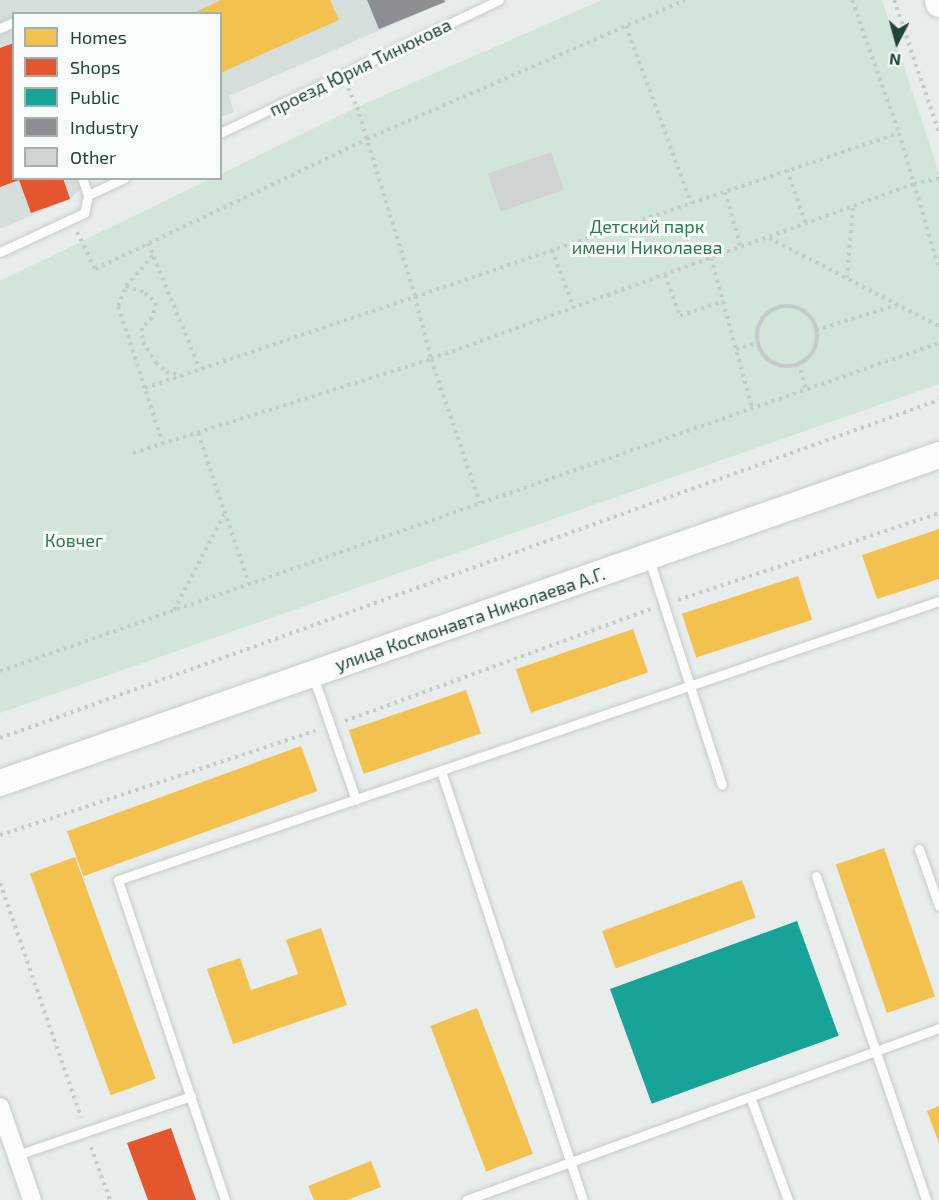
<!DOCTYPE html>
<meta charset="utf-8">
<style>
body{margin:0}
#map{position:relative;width:939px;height:1200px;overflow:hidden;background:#e8edeb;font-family:"Exo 2",sans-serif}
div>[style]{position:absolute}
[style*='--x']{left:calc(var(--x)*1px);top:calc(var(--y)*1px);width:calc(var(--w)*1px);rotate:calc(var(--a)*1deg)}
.built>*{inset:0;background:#d6dedb}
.green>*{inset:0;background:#d1e6d8}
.homes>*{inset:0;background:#f2c14e;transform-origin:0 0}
.shops>*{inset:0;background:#e4572e}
.public>*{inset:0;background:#17a398;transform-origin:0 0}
.industry>*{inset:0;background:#8d8d92}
.building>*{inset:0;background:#cfd4d2;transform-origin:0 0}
.path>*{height:4px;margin-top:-2px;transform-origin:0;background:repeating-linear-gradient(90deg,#c3ccca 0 3px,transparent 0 7.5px)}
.path>.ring{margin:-2px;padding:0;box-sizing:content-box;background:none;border:4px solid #c3ccca;border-radius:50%}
.roads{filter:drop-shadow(0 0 2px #c5cac8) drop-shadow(0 0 2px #c5cac8)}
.lane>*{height:9px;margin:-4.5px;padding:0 4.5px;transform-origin:4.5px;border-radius:4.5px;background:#fcfcfc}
.street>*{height:18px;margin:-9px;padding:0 9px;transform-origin:9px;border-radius:9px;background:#fcfcfc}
.secondary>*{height:26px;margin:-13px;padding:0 13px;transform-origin:13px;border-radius:13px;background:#fcfcfc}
span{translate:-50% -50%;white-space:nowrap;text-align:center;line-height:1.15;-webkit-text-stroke:6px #f7fbf9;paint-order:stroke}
.street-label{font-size:18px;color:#24423a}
.park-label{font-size:18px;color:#2d7a4b}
.legend{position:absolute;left:12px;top:12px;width:210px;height:168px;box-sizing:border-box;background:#f7fbf9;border:2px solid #a3b1ad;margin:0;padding:8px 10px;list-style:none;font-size:18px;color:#24423a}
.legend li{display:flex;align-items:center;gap:12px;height:30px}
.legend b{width:30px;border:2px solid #a3b1ad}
.north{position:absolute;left:867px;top:12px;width:60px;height:60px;-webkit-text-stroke:4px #f7fbf9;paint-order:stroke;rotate:186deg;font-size:16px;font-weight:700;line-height:24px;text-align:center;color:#24423a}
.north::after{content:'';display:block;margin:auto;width:21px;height:27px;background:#24423a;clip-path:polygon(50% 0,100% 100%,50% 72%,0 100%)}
</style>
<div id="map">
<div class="built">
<div style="clip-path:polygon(0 0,449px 0,229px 96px,234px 112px,221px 117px,220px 14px,14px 14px,14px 178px,90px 179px,70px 199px,0 229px)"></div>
</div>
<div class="green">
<div style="clip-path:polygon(602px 0,882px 0,939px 173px,939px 384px,0 713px,0 281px,210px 179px,220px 178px,221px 174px,357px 107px)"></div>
</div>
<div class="homes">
<div style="clip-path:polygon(221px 0,330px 0,339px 20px,220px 73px,220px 14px,191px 14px)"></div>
<div style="clip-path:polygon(939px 529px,939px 579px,877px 599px,862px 555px)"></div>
<div style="left:798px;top:576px;width:46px;height:122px;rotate:72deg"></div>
<div style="left:633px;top:629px;width:46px;height:124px;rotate:71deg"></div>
<div style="left:466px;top:690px;width:46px;height:124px;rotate:71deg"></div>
<div style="left:301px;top:746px;width:48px;height:249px;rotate:70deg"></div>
<div style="left:884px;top:848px;width:157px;height:51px;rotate:71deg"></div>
<div style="left:75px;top:857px;width:236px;height:48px;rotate:70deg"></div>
<div style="left:742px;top:880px;width:40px;height:149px;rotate:70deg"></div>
<div style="clip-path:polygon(321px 928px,347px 1005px,233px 1044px,207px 969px,240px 958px,251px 990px,298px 974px,286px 940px)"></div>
<div style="left:477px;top:1008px;width:156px;height:50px;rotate:69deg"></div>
<div style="clip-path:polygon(939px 1106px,939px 1143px,927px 1111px)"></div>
<div style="clip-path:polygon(371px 1161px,381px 1187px,347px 1200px,314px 1200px,308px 1186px)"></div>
</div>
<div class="shops">
<div style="clip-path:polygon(14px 43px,14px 178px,63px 178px,70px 199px,31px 213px,19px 180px,0 187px,0 48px)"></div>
<div style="clip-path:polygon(171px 1128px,196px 1200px,148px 1200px,127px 1143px)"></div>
</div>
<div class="public">
<div style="left:797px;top:921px;width:122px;height:199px;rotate:70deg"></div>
</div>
<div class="industry">
<div style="clip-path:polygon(367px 0,444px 0,445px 2px,379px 29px)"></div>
</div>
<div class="building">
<div style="left:551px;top:152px;width:40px;height:67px;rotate:71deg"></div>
</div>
<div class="path">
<div style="--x:852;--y:0;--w:141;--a:70.5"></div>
<div style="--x:899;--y:133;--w:142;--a:73.6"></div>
<div style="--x:894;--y:0;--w:139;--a:71.2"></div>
<div style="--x:626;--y:26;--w:189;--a:69.8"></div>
<div style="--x:348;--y:88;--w:21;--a:65"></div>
<div style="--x:357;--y:107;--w:198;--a:72.9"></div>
<div style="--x:415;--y:296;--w:65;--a:75.7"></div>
<div style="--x:431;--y:359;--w:152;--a:71.2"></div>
<div style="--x:787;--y:170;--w:57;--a:70.6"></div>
<div style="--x:725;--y:192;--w:58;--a:74.1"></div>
<div style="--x:77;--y:232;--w:41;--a:64.1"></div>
<div style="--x:95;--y:269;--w:301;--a:-25.5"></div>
<div style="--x:367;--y:139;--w:347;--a:-23.6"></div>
<div style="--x:769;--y:238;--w:191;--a:27.4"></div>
<div style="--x:148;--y:243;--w:136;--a:67.6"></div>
<div style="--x:552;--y:250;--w:62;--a:69.2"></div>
<div style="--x:711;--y:258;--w:156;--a:74.7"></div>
<div style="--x:665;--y:275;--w:44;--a:69.9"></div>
<div style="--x:680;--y:316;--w:46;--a:-19.2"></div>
<div style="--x:847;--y:278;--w:71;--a:-85.2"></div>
<div style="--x:126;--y:286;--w:20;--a:20"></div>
<div style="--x:145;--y:293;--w:15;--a:42"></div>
<div style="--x:156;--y:303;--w:16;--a:105"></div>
<div style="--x:152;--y:318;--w:14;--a:135"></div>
<div style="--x:142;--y:328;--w:14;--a:86"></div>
<div style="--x:143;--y:342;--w:25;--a:58"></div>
<div style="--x:156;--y:363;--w:13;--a:42"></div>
<div style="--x:166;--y:372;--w:16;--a:11"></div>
<div class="ring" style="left:757px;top:306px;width:56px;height:56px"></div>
<div style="--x:816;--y:330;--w:85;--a:-17.2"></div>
<div style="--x:736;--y:349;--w:23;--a:-15"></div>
<div style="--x:798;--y:363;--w:27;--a:73"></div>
<div style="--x:145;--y:388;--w:86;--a:-108.2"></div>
<div style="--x:118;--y:306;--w:22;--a:-68"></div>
<div style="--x:126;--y:286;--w:41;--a:-48.9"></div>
<div style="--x:198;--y:433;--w:159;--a:71.3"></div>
<div style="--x:163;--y:444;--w:59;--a:-107.8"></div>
<div style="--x:145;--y:388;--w:796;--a:-18.69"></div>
<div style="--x:133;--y:453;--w:312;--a:-17.5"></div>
<div style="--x:431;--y:359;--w:514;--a:-19.92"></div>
<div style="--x:914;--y:184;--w:26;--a:-13"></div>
<div style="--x:678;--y:600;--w:275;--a:-18.4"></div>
<div style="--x:174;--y:610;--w:110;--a:-62.3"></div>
<div style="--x:0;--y:671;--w:995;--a:-19.25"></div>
<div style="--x:345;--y:721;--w:326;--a:-20.1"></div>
<div style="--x:0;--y:738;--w:998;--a:-19.8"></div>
<div style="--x:0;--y:835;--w:332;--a:-18.3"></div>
<div style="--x:0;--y:883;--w:248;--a:70.9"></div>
<div style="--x:91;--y:1147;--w:56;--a:70.3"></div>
</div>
<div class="roads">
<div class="lane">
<div style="--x:0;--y:28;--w:15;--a:-23"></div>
<div style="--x:220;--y:133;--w:309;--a:-25.5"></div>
<div style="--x:88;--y:195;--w:40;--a:-25"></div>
<div style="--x:0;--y:252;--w:93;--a:-24.9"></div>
<div style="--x:84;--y:213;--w:18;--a:-77"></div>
<div style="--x:88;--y:195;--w:18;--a:-109"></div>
<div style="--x:649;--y:559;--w:237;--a:72.1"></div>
<div style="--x:313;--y:676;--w:131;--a:70.9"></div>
<div style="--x:441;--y:771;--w:452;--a:71.7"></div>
<div style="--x:919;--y:849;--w:60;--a:70.7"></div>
<div style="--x:816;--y:876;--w:342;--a:71.2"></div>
<div style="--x:751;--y:1099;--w:108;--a:69.9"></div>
<div style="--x:17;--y:1155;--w:184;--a:-18.7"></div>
<div style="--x:225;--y:1200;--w:337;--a:-108.5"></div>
<div style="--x:118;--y:880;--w:867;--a:-18.77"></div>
<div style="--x:466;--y:1200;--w:503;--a:-19.98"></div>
</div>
<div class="street">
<div style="--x:0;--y:1107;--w:98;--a:71"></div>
</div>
<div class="secondary">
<div style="--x:938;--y:0;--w:4;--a:76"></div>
<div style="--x:0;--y:783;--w:995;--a:-19.25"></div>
</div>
</div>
<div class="street-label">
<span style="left:360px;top:67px;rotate:-26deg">проезд Юрия Тинюкова</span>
<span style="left:470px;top:619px;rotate:-19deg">улица Космонавта Николаева А.Г.</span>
</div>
<div class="park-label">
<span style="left:647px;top:237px">Детский парк<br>имени Николаева</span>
<span style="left:74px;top:540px">Ковчег</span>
</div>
<ul class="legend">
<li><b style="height:16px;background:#f2c14e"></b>Homes</li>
<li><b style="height:16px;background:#e4572e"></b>Shops</li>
<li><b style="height:16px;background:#17a398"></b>Public</li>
<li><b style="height:16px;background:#8d8d92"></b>Industry</li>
<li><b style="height:16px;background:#cfd4d2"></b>Other</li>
</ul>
<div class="north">N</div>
</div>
